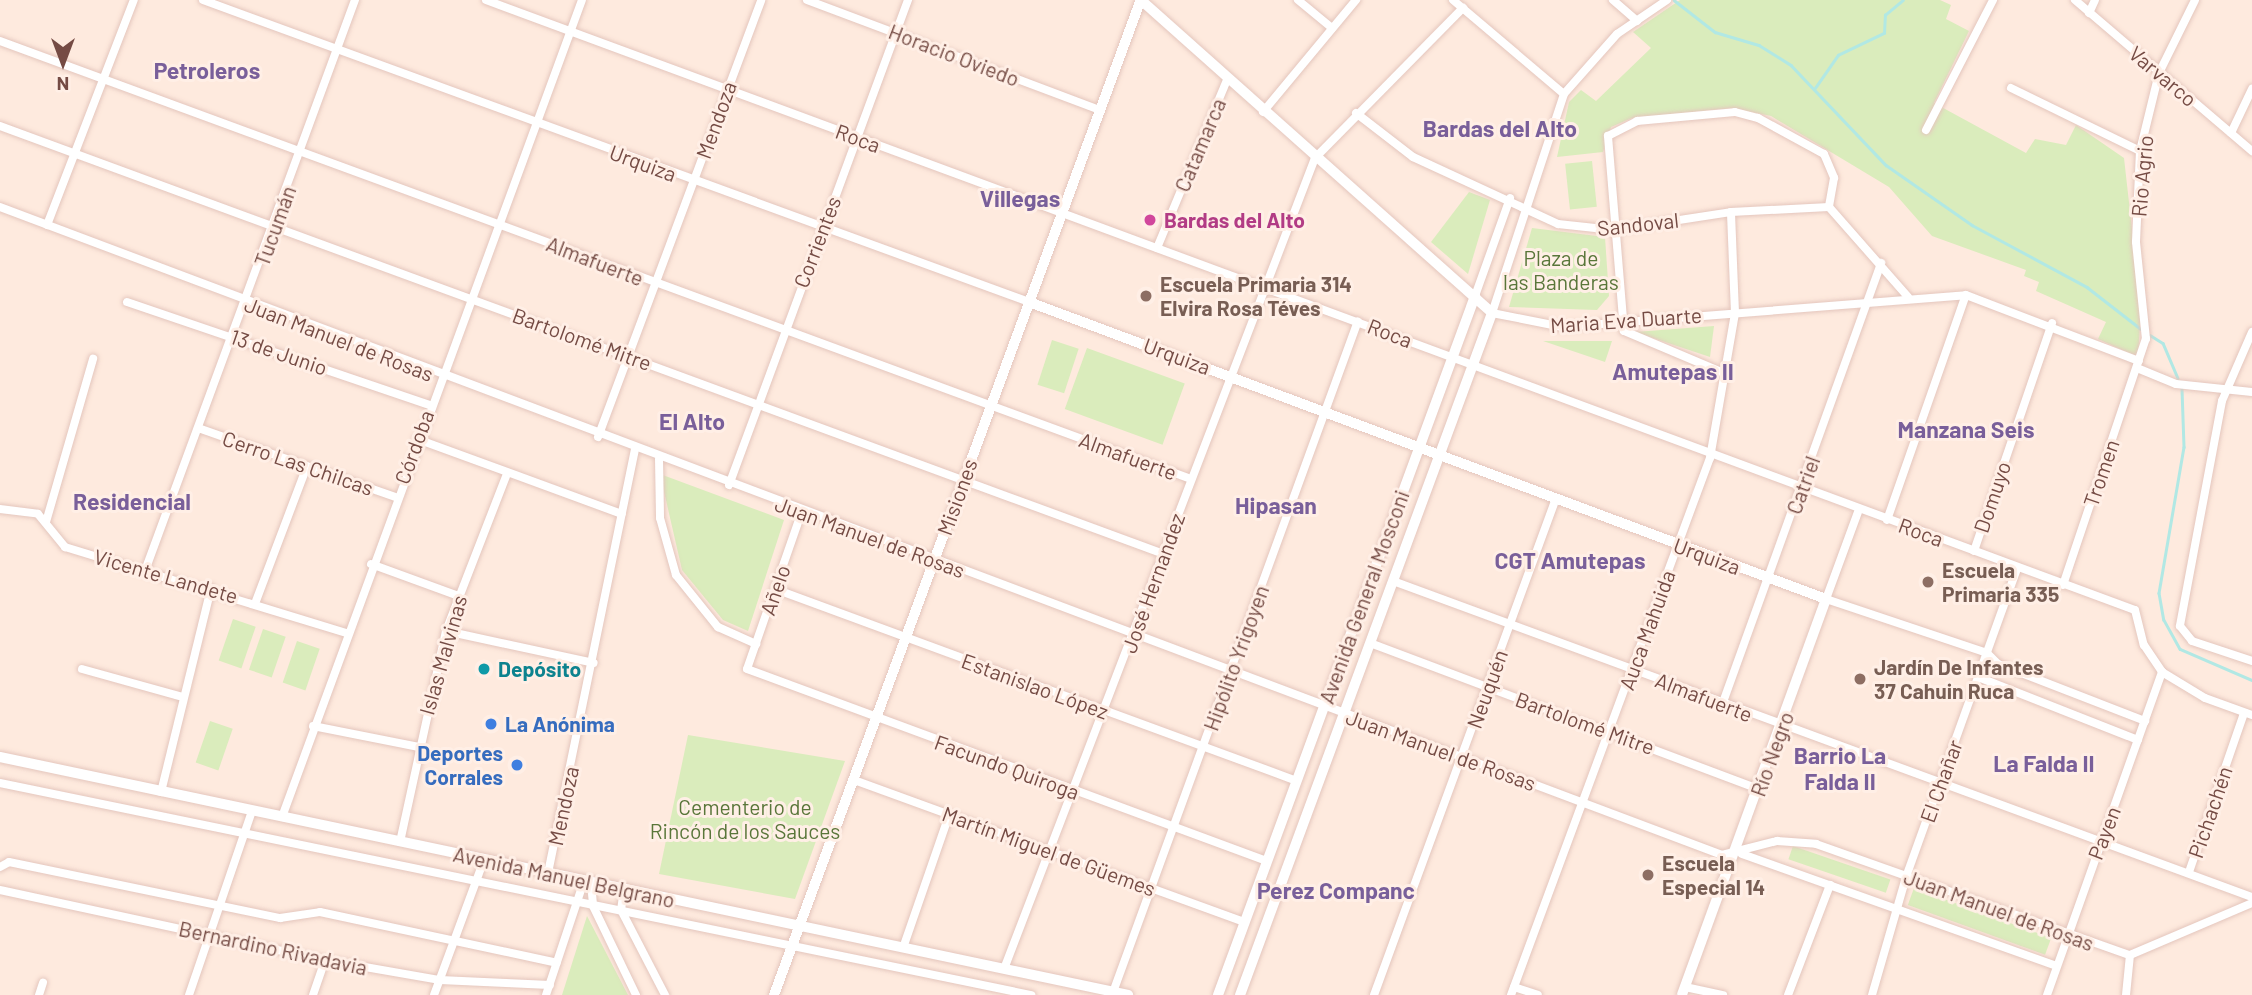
<!DOCTYPE html>
<meta charset="utf-8">
<style>
body{margin:0}
#map{position:relative;width:2252px;height:995px;overflow:hidden;background:#feeade;font-family:Barlow,sans-serif}
div>[style]{position:absolute}
[style*='--x']{left:calc(var(--x)*1px);top:calc(var(--y)*1px);width:calc(var(--w)*1px);rotate:calc(var(--a)*1deg)}
.green>*{inset:0;background:#daecbc;transform-origin:0 0}
.stream>*{height:2.5px;margin:-1.25px;padding:0 1.25px;transform-origin:1.25px;border-radius:1.25px;background:#b1e8e4}
.roads{filter:drop-shadow(0 0 2px #e4c6bd) drop-shadow(0 0 2px #e4c6bd)}
.minor>*{height:8px;margin:-4px;padding:0 4px;transform-origin:4px;border-radius:4px;background:#fff}
.tertiary>*{height:10px;margin:-5px;padding:0 5px;transform-origin:5px;border-radius:5px;background:#fff}
.secondary>*{height:10px;margin:-5px;padding:0 5px;transform-origin:5px;border-radius:5px;background:#fff}
.dots>*{width:19px;height:19px;translate:-50% -50%;box-sizing:border-box;border:4px solid #ffefe6;border-radius:50%}
span{translate:-50% -50%;white-space:nowrap;text-align:center;line-height:1.15;-webkit-text-stroke:6px #ffefe6;paint-order:stroke}
.street-label{font-size:21px;color:#754b44}
.hotel-label{font-size:21px;color:#b23c85;font-weight:700}
.left{translate:0 -50%;text-align:left}
.park-label{font-size:21px;color:#597639}
.education-label{font-size:21px;color:#785e54;font-weight:700}
.culture-label{font-size:21px;color:#0d838f;font-weight:700}
.shop-label{font-size:21px;color:#366cbe;font-weight:700}
.right{translate:-100% -50%;text-align:right}
.neighbourhood-label{font-size:23px;color:#795f9a;font-weight:700}
.north{position:absolute;left:28px;top:28px;width:70px;height:70px;-webkit-text-stroke:5px #ffefe6;paint-order:stroke;rotate:180deg;font-size:19px;font-weight:700;line-height:28px;text-align:center;color:#754b44}
.north::after{content:'';display:block;margin:auto;width:24px;height:32px;background:#754b44;clip-path:polygon(50% 0,100% 100%,50% 72%,0 100%)}
</style>
<div id="map">
<div class="green">
<div style="clip-path:polygon(1680px 0,1940px 0,1951px 5px,1946px 19px,1969px 31px,1934px 103px,2026px 153px,2035px 139px,2066px 145px,2076px 125px,2124px 158px,2141px 309px,2138px 357px,2098px 339px,2106px 322px,2036px 291px,2039px 282px,2024px 276px,2026px 270px,1932px 236px,1889px 187px,1771px 116px,1732px 108px,1632px 118px,1611px 127px,1603px 152px,1557px 157px,1569px 102px,1581px 90px,1596px 101px,1651px 48px,1633px 32px)"></div>
<div style="left:1592px;top:161px;width:46px;height:27px;rotate:84deg"></div>
<div style="clip-path:polygon(1469px 192px,1490px 200px,1468px 274px,1431px 242px)"></div>
<div style="clip-path:polygon(1532px 228px,1605px 237px,1609px 296px,1597px 310px,1509px 307px)"></div>
<div style="clip-path:polygon(1714px 326px,1710px 357px,1635px 332px)"></div>
<div style="left:1052px;top:340px;width:28px;height:47px;rotate:18deg"></div>
<div style="clip-path:polygon(1543px 341px,1612px 341px,1605px 362px)"></div>
<div style="left:1087px;top:348px;width:104px;height:65px;rotate:20deg"></div>
<div style="clip-path:polygon(660px 474px,784px 520px,748px 631px,723px 620px,682px 570px)"></div>
<div style="left:233px;top:619px;width:24px;height:44px;rotate:19deg"></div>
<div style="left:263px;top:629px;width:24px;height:43px;rotate:19deg"></div>
<div style="left:297px;top:641px;width:24px;height:44px;rotate:19deg"></div>
<div style="left:210px;top:721px;width:24px;height:44px;rotate:19deg"></div>
<div style="clip-path:polygon(688px 735px,845px 761px,795px 899px,659px 874px)"></div>
<div style="left:1793px;top:846px;width:103px;height:14px;rotate:19deg"></div>
<div style="left:1914px;top:888px;width:146px;height:18px;rotate:20deg"></div>
<div style="clip-path:polygon(587px 916px,628px 995px,562px 995px)"></div>
</div>
<div class="stream">
<div style="--x:1674;--y:0;--w:52;--a:38"></div>
<div style="--x:1715;--y:32;--w:46;--a:16.5"></div>
<div style="--x:1759;--y:45;--w:38;--a:32"></div>
<div style="--x:1791;--y:65;--w:138;--a:46.5"></div>
<div style="--x:1886;--y:165;--w:105;--a:34.9"></div>
<div style="--x:1972;--y:225;--w:131;--a:28.3"></div>
<div style="--x:2087;--y:287;--w:68;--a:37.9"></div>
<div style="--x:1815;--y:88;--w:40;--a:-55.1"></div>
<div style="--x:1838;--y:55;--w:51;--a:-25.6"></div>
<div style="--x:1884;--y:33;--w:18;--a:-87"></div>
<div style="--x:1885;--y:15;--w:23;--a:-40"></div>
<div style="--x:2150;--y:335;--w:15;--a:32"></div>
<div style="--x:2163;--y:343;--w:38;--a:67"></div>
<div style="--x:2182;--y:389;--w:58;--a:88"></div>
<div style="--x:2184;--y:447;--w:148;--a:99.7"></div>
<div style="--x:2159;--y:593;--w:27;--a:80"></div>
<div style="--x:2164;--y:620;--w:33;--a:61"></div>
<div style="--x:2180;--y:649;--w:78;--a:23.3"></div>
</div>
<div class="roads">
<div class="minor">
<div style="--x:203;--y:0;--w:879;--a:20.08"></div>
<div style="--x:486;--y:0;--w:1758;--a:20.3"></div>
<div style="--x:2135;--y:610;--w:36;--a:76"></div>
<div style="--x:2144;--y:645;--w:32;--a:56"></div>
<div style="--x:2162;--y:672;--w:50;--a:31.2"></div>
<div style="--x:2205;--y:698;--w:50;--a:19.9"></div>
<div style="--x:807;--y:0;--w:313;--a:20.6"></div>
<div style="--x:1298;--y:0;--w:44;--a:39.5"></div>
<div style="--x:1453;--y:0;--w:145;--a:40.3"></div>
<div style="--x:1613;--y:0;--w:32;--a:41"></div>
<div style="--x:1667;--y:0;--w:60;--a:145.8"></div>
<div style="--x:1617;--y:34;--w:80;--a:131.5"></div>
<div style="--x:1564;--y:94;--w:231;--a:108.2"></div>
<div style="--x:1492;--y:313;--w:72;--a:11.2"></div>
<div style="--x:1563;--y:327;--w:404;--a:-4.5"></div>
<div style="--x:1966;--y:295;--w:185;--a:20.9"></div>
<div style="--x:2075;--y:0;--w:233;--a:40.5"></div>
<div style="--x:2089;--y:13;--w:14;--a:-65"></div>
<div style="--x:0;--y:41;--w:1269;--a:20.19"></div>
<div style="--x:2011;--y:88;--w:144;--a:26"></div>
<div style="--x:1263;--y:112;--w:146;--a:-50.3"></div>
<div style="--x:1356;--y:113;--w:72;--a:37.7"></div>
<div style="--x:1413;--y:157;--w:160;--a:24.8"></div>
<div style="--x:1558;--y:224;--w:56;--a:6.1"></div>
<div style="--x:1614;--y:230;--w:118;--a:-8.7"></div>
<div style="--x:1731;--y:212;--w:98;--a:-2.9"></div>
<div style="--x:1829;--y:207;--w:120;--a:48.7"></div>
<div style="--x:0;--y:126;--w:1240;--a:20.19"></div>
<div style="--x:1926;--y:130;--w:146;--a:-62.7"></div>
<div style="--x:2231;--y:133;--w:49;--a:-64.5"></div>
<div style="--x:0;--y:207;--w:1840;--a:20.62"></div>
<div style="--x:1722;--y:855;--w:57;--a:-14.3"></div>
<div style="--x:1777;--y:841;--w:39;--a:4"></div>
<div style="--x:1816;--y:844;--w:333;--a:19.5"></div>
<div style="--x:2130;--y:955;--w:133;--a:-23.1"></div>
<div style="--x:47;--y:225;--w:241;--a:-68.9"></div>
<div style="--x:1157;--y:248;--w:182;--a:-67.4"></div>
<div style="--x:1475;--y:296;--w:104;--a:-70.3"></div>
<div style="--x:127;--y:302;--w:320;--a:18.8"></div>
<div style="--x:2252;--y:332;--w:75;--a:113.5"></div>
<div style="--x:2222;--y:401;--w:229;--a:100.6"></div>
<div style="--x:2180;--y:626;--w:19;--a:51"></div>
<div style="--x:2192;--y:641;--w:63;--a:18.4"></div>
<div style="--x:2137;--y:368;--w:42;--a:22.3"></div>
<div style="--x:2176;--y:384;--w:76;--a:6"></div>
<div style="--x:1726;--y:374;--w:111;--a:-157.1"></div>
<div style="--x:1624;--y:331;--w:196;--a:-94.7"></div>
<div style="--x:1608;--y:136;--w:33;--a:-27"></div>
<div style="--x:1637;--y:121;--w:98;--a:-5.2"></div>
<div style="--x:1735;--y:112;--w:24;--a:15"></div>
<div style="--x:1758;--y:118;--w:75;--a:28.6"></div>
<div style="--x:1824;--y:154;--w:26;--a:67"></div>
<div style="--x:1834;--y:178;--w:29;--a:100"></div>
<div style="--x:201;--y:429;--w:206;--a:19.3"></div>
<div style="--x:598;--y:437;--w:466;--a:-69.5"></div>
<div style="--x:417;--y:439;--w:218;--a:20.1"></div>
<div style="--x:659;--y:459;--w:59;--a:89"></div>
<div style="--x:660;--y:518;--w:59;--a:74.3"></div>
<div style="--x:676;--y:575;--w:67;--a:51.1"></div>
<div style="--x:718;--y:627;--w:42;--a:24.1"></div>
<div style="--x:729;--y:485;--w:517;--a:-69.74"></div>
<div style="--x:0;--y:509;--w:38;--a:7"></div>
<div style="--x:38;--y:514;--w:43;--a:50.7"></div>
<div style="--x:65;--y:547;--w:295;--a:17"></div>
<div style="--x:802;--y:511;--w:167;--a:109.2"></div>
<div style="--x:747;--y:669;--w:554;--a:20.27"></div>
<div style="--x:1858;--y:512;--w:93;--a:110.2"></div>
<div style="--x:1826;--y:599;--w:170;--a:18.5"></div>
<div style="--x:1987;--y:653;--w:16;--a:45"></div>
<div style="--x:1998;--y:664;--w:158;--a:21.2"></div>
<div style="--x:1887;--y:520;--w:238;--a:-70.7"></div>
<div style="--x:46;--y:522;--w:170;--a:-73.9"></div>
<div style="--x:1974;--y:551;--w:241;--a:-71.1"></div>
<div style="--x:371;--y:564;--w:94;--a:20"></div>
<div style="--x:146;--y:568;--w:605;--a:-69.8"></div>
<div style="--x:1393;--y:581;--w:915;--a:20.2"></div>
<div style="--x:2063;--y:585;--w:260;--a:-71.4"></div>
<div style="--x:2146;--y:339;--w:98;--a:-95.9"></div>
<div style="--x:2136;--y:242;--w:91;--a:-87.5"></div>
<div style="--x:2140;--y:151;--w:80;--a:-76.3"></div>
<div style="--x:2159;--y:73;--w:81;--a:-63.7"></div>
<div style="--x:775;--y:589;--w:556;--a:20.19"></div>
<div style="--x:256;--y:601;--w:144;--a:-69.3"></div>
<div style="--x:446;--y:631;--w:151;--a:12.2"></div>
<div style="--x:1370;--y:643;--w:415;--a:20.6"></div>
<div style="--x:82;--y:669;--w:105;--a:15.5"></div>
<div style="--x:1978;--y:677;--w:172;--a:21.5"></div>
<div style="--x:1722;--y:705;--w:470;--a:-70.2"></div>
<div style="--x:313;--y:726;--w:108;--a:11.2"></div>
<div style="--x:854;--y:780;--w:416;--a:20"></div>
<div style="--x:0;--y:783;--w:1053;--a:11.62"></div>
<div style="--x:161;--y:792;--w:210;--a:-76.2"></div>
<div style="--x:282;--y:817;--w:870;--a:-69.84"></div>
<div style="--x:400;--y:842;--w:216;--a:-77.7"></div>
<div style="--x:446;--y:631;--w:168;--a:-68.8"></div>
<div style="--x:1742;--y:854;--w:331;--a:19.6"></div>
<div style="--x:0;--y:867;--w:10;--a:-29"></div>
<div style="--x:9;--y:862;--w:277;--a:11.7"></div>
<div style="--x:280;--y:918;--w:40;--a:-8.5"></div>
<div style="--x:320;--y:912;--w:242;--a:12.1"></div>
<div style="--x:2189;--y:872;--w:168;--a:-70.9"></div>
<div style="--x:548;--y:873;--w:432;--a:-78.4"></div>
<div style="--x:591;--y:882;--w:24;--a:85"></div>
<div style="--x:593;--y:906;--w:99;--a:64.2"></div>
<div style="--x:624;--y:889;--w:21;--a:98"></div>
<div style="--x:621;--y:910;--w:96;--a:62.6"></div>
<div style="--x:0;--y:890;--w:332;--a:12.2"></div>
<div style="--x:325;--y:960;--w:117;--a:9.9"></div>
<div style="--x:440;--y:980;--w:110;--a:2.6"></div>
<div style="--x:903;--y:948;--w:141;--a:-70.9"></div>
<div style="--x:1004;--y:969;--w:869;--a:-69.02"></div>
<div style="--x:1315;--y:158;--w:211;--a:-45.4"></div>
<div style="--x:1514;--y:987;--w:25;--a:18"></div>
<div style="--x:1685;--y:987;--w:39;--a:12"></div>
<div style="--x:39;--y:995;--w:13;--a:-72"></div>
<div style="--x:189;--y:995;--w:194;--a:-71.1"></div>
<div style="--x:313;--y:995;--w:37;--a:-71"></div>
<div style="--x:434;--y:995;--w:144;--a:-69.7"></div>
<div style="--x:546;--y:995;--w:120;--a:-71.6"></div>
<div style="--x:1112;--y:995;--w:717;--a:-69.95"></div>
<div style="--x:1374;--y:995;--w:526;--a:-69.88"></div>
<div style="--x:1511;--y:995;--w:573;--a:-69.67"></div>
<div style="--x:1710;--y:458;--w:147;--a:-80.2"></div>
<div style="--x:1735;--y:313;--w:101;--a:-92.3"></div>
<div style="--x:1788;--y:995;--w:118;--a:-69.1"></div>
<div style="--x:1872;--y:995;--w:123;--a:-73.9"></div>
<div style="--x:1906;--y:877;--w:327;--a:-70.2"></div>
<div style="--x:2047;--y:995;--w:343;--a:-70.4"></div>
<div style="--x:2126;--y:995;--w:40;--a:-84.3"></div>
</div>
<div class="tertiary">
<div style="--x:1029;--y:302;--w:851;--a:20.44"></div>
<div style="--x:1826;--y:599;--w:421;--a:110"></div>
<div style="--x:0;--y:757;--w:1153;--a:11.91"></div>
<div style="--x:774;--y:995;--w:1058;--a:-69.77"></div>
</div>
<div class="secondary">
<div style="--x:1141;--y:0;--w:470;--a:41.7"></div>
<div style="--x:1492;--y:313;--w:727;--a:110.28"></div>
<div style="--x:1218;--y:995;--w:745;--a:-69.81"></div>
</div>
</div>
<div class="dots">
<div style="left:1150px;top:220px;background:#d1479c"></div>
<div style="left:1146px;top:296px;background:#8d6e63"></div>
<div style="left:1928px;top:582px;background:#8d6e63"></div>
<div style="left:484px;top:669px;background:#0f9aa8"></div>
<div style="left:1860px;top:679px;background:#8d6e63"></div>
<div style="left:491px;top:724px;background:#3f7fe0"></div>
<div style="left:517px;top:765px;background:#3f7fe0"></div>
<div style="left:1648px;top:875px;background:#8d6e63"></div>
</div>
<div class="street-label">
<span style="left:954px;top:55px;rotate:21deg">Horacio Oviedo</span>
<span style="left:2163px;top:76px;rotate:40deg">Varvarco</span>
<span style="left:716px;top:120px;rotate:-70deg">Mendoza</span>
<span style="left:858px;top:138px;rotate:20deg">Roca</span>
<span style="left:1200px;top:145px;rotate:-67deg">Catamarca</span>
<span style="left:643px;top:163px;rotate:20deg">Urquiza</span>
<span style="left:2142px;top:176px;rotate:-85deg">Rio Agrio</span>
<span style="left:1638px;top:224px;rotate:-6deg">Sandoval</span>
<span style="left:275px;top:226px;rotate:-70deg">Tucumán</span>
<span style="left:817px;top:242px;rotate:-69deg">Corrientes</span>
<span style="left:595px;top:261px;rotate:21deg">Almafuerte</span>
<span style="left:1626px;top:320px;rotate:-4deg">Maria Eva Duarte</span>
<span style="left:1390px;top:333px;rotate:21deg">Roca</span>
<span style="left:339px;top:339px;rotate:21deg">Juan Manuel de Rosas</span>
<span style="left:582px;top:339px;rotate:20deg">Bartolomé Mitre</span>
<span style="left:279px;top:352px;rotate:19deg">13 de Junio</span>
<span style="left:1177px;top:356px;rotate:20deg">Urquiza</span>
<span style="left:414px;top:447px;rotate:-70deg">Córdoba</span>
<span style="left:1128px;top:456px;rotate:20deg">Almafuerte</span>
<span style="left:298px;top:463px;rotate:19deg">Cerro Las Chilcas</span>
<span style="left:2101px;top:473px;rotate:-71deg">Tromen</span>
<span style="left:1803px;top:485px;rotate:-70deg">Catriel</span>
<span style="left:957px;top:497px;rotate:-70deg">Misiones</span>
<span style="left:1992px;top:497px;rotate:-71deg">Domuyo</span>
<span style="left:1921px;top:532px;rotate:20deg">Roca</span>
<span style="left:870px;top:537px;rotate:20deg">Juan Manuel de Rosas</span>
<span style="left:1707px;top:556px;rotate:20deg">Urquiza</span>
<span style="left:166px;top:576px;rotate:16deg">Vicente Landete</span>
<span style="left:1153px;top:583px;rotate:-70deg">José Hernandez</span>
<span style="left:775px;top:590px;rotate:-71deg">Añelo</span>
<span style="left:1364px;top:597px;rotate:-70deg">Avenida General Mosconi</span>
<span style="left:1647px;top:630px;rotate:-70deg">Auca Mahuida</span>
<span style="left:443px;top:655px;rotate:-74deg">Islas Malvinas</span>
<span style="left:1236px;top:658px;rotate:-70deg">Hipólito Yrigoyen</span>
<span style="left:1035px;top:686px;rotate:20deg">Estanislao López</span>
<span style="left:1487px;top:689px;rotate:-70deg">Neuquén</span>
<span style="left:1704px;top:697px;rotate:21deg">Almafuerte</span>
<span style="left:1585px;top:723px;rotate:20deg">Bartolomé Mitre</span>
<span style="left:1441px;top:750px;rotate:20deg">Juan Manuel de Rosas</span>
<span style="left:1772px;top:754px;rotate:-70deg">Río Negro</span>
<span style="left:1007px;top:767px;rotate:20deg">Facundo Quiroga</span>
<span style="left:1941px;top:781px;rotate:-70deg">El Chañar</span>
<span style="left:563px;top:806px;rotate:-78deg">Mendoza</span>
<span style="left:2210px;top:812px;rotate:-71deg">Pichachén</span>
<span style="left:2104px;top:833px;rotate:-69deg">Payen</span>
<span style="left:1049px;top:851px;rotate:20deg">Martín Miguel de Güemes</span>
<span style="left:564px;top:877px;rotate:12deg">Avenida Manuel Belgrano</span>
<span style="left:1999px;top:910px;rotate:20deg">Juan Manuel de Rosas</span>
<span style="left:273px;top:948px;rotate:12deg">Bernardino Rivadavia</span>
</div>
<div class="hotel-label">
<span class="left" style="left:1164px;top:220px">Bardas del Alto</span>
</div>
<div class="park-label">
<span style="left:1561px;top:270px">Plaza de<br>las Banderas</span>
<span style="left:745px;top:819px">Cementerio de<br>Rincón de los Sauces</span>
</div>
<div class="education-label">
<span class="left" style="left:1160px;top:296px">Escuela Primaria 314<br>Elvira Rosa Téves</span>
<span class="left" style="left:1942px;top:582px">Escuela<br>Primaria 335</span>
<span class="left" style="left:1874px;top:679px">Jardín De Infantes<br>37 Cahuin Ruca</span>
<span class="left" style="left:1662px;top:875px">Escuela<br>Especial 14</span>
</div>
<div class="culture-label">
<span class="left" style="left:498px;top:669px">Depósito</span>
</div>
<div class="shop-label">
<span class="left" style="left:505px;top:724px">La Anónima</span>
<span class="right" style="left:503px;top:765px">Deportes<br>Corrales</span>
</div>
<div class="neighbourhood-label">
<span style="left:207px;top:70px">Petroleros</span>
<span style="left:1500px;top:128px">Bardas del Alto</span>
<span style="left:1020px;top:198px">Villegas</span>
<span style="left:1673px;top:371px">Amutepas II</span>
<span style="left:692px;top:421px">El Alto</span>
<span style="left:1966px;top:429px">Manzana Seis</span>
<span style="left:132px;top:501px">Residencial</span>
<span style="left:1276px;top:505px">Hipasan</span>
<span style="left:1570px;top:560px">CGT Amutepas</span>
<span style="left:1840px;top:768px">Barrio La<br>Falda II</span>
<span style="left:2044px;top:763px">La Falda II</span>
<span style="left:1336px;top:890px">Perez Companc</span>
</div>
<div class="north">N</div>
</div>
